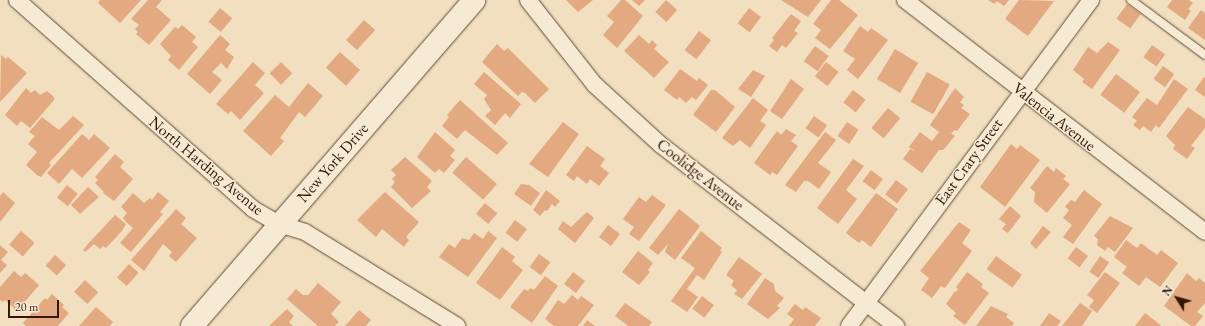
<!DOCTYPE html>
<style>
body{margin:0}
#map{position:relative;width:1205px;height:326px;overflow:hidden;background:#f1dfbf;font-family:"EB Garamond",serif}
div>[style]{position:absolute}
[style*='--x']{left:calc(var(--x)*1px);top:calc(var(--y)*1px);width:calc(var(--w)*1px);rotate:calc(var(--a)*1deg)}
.building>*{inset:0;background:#e3a980;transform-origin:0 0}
.roads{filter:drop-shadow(0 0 1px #614a35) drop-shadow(0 0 1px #614a35)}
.lane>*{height:8px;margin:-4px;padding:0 4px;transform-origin:4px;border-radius:4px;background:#f6ead5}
.street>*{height:16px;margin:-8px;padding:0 8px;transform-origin:8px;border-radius:8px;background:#f6ead5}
.secondary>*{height:22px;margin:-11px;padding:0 11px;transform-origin:11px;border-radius:11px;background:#f6ead5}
span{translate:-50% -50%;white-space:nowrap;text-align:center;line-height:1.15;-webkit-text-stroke:3px #f6ead5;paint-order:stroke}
.street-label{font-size:16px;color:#311807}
.north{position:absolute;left:1157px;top:278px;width:40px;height:40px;-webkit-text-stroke:3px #f6ead5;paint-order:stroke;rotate:307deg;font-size:11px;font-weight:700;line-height:16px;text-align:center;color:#311807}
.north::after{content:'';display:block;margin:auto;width:14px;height:18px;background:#311807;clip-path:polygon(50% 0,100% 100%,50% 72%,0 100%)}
.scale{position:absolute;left:8px;top:300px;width:51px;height:18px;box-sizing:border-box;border:2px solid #311807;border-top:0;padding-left:5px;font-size:12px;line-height:14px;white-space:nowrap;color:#311807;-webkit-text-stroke:3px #f6ead5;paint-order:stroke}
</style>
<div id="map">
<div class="building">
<div style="clip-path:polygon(100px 0,141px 0,120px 23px,98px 3px)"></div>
<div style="clip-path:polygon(148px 0,162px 0,156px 7px,171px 20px,149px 45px,136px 34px,138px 32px,135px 29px,139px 25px,131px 19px)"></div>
<div style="clip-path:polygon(566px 0,593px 0,578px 12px)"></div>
<div style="clip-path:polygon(621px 0,625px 0,643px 16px,617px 48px,603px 35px,614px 22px,607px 16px)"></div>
<div style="clip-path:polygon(632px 0,645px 0,639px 6px)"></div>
<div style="left:666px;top:0;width:15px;height:16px;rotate:42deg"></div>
<div style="clip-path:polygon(781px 0,821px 0,808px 17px)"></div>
<div style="clip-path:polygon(831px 0,839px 0,858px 15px,830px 49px,815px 38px,821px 30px,813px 24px)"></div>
<div style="clip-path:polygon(988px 0,1009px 0,1004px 6px,997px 1px,994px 4px)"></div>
<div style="clip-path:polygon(1019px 0,1054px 1px,1028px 36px,1005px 19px)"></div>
<div style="clip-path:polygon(1172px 0,1189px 0,1193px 3px,1188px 9px,1191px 11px,1185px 20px,1167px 7px)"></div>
<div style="left:1127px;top:4px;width:17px;height:18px;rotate:36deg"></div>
<div style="left:220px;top:8px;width:16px;height:18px;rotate:40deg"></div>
<div style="left:749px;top:8px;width:15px;height:19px;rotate:37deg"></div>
<div style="clip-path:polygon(1201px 10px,1205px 13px,1205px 40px,1188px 28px)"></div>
<div style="clip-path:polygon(791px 14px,801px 21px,794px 31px,798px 33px,786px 48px,782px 45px,777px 52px,769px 46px,774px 40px,772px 38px)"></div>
<div style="left:364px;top:20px;width:15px;height:27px;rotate:42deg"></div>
<div style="clip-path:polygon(182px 25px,196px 37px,192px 42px,198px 47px,179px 70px,168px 60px,171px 56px,160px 44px,175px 27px,178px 29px)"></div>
<div style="clip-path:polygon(860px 26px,868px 32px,871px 28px,888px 40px,858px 79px,847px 70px,855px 59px,843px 51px)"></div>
<div style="left:699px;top:31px;width:15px;height:24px;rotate:37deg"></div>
<div style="clip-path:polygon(220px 35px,230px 44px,225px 50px,234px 57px,227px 69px,221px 63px,212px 72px,222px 80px,210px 94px,187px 74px)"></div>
<div style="clip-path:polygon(639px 35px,649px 44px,652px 40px,657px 45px,654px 49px,669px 62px,654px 78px,624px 51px)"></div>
<div style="clip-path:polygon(1108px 42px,1120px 50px,1092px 89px,1082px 82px,1084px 79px,1073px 70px,1088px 47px,1097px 53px)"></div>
<div style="clip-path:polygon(497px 44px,504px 51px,508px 48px,549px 89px,535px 103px,525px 93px,522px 92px,518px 96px,482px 62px)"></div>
<div style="left:1152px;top:45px;width:16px;height:15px;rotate:35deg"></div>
<div style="left:815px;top:46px;width:17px;height:19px;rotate:36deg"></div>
<div style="left:895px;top:49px;width:27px;height:35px;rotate:31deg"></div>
<div style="left:340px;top:52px;width:27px;height:21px;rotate:42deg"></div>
<div style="clip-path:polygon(1px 55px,6px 59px,8px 57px,27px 73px,0 102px)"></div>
<div style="clip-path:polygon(253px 62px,265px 73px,255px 85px,264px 93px,240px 120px,231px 111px,228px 114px,216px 104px)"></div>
<div style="left:281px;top:62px;width:16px;height:16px;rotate:45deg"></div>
<div style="left:826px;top:62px;width:16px;height:18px;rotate:38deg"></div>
<div style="left:1163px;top:66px;width:14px;height:16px;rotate:36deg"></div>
<div style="clip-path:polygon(680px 69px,697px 81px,699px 78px,708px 85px,696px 100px,692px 97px,686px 103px,679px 97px,677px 100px,664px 90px)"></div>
<div style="clip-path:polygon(753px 70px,765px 76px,751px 97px,738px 89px)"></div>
<div style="clip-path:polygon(484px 72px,521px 104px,510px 118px,505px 113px,495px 125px,485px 116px,491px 110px,484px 99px,487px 95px,474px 84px)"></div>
<div style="left:927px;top:72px;width:26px;height:34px;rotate:29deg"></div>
<div style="left:1116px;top:74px;width:30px;height:26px;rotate:37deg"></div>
<div style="clip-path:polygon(1204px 77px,1205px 78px,1205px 97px,1195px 90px)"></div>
<div style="clip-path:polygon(791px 79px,804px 89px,782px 119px,770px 111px)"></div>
<div style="clip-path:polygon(1174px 79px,1188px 89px,1159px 128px,1156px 125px,1151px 132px,1143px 126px,1140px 130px,1133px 125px,1137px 121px,1132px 117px,1147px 98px,1157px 105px)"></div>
<div style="clip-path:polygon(308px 83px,323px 96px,305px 117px,299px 112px,280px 138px,284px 141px,271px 156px,243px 131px,275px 95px,289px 107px)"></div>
<div style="clip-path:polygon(26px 88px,31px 93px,35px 90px,40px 95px,47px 91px,54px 97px,54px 100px,30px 128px,21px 121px,17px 126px,5px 115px)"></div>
<div style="clip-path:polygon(955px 88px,964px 97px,960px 102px,964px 105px,961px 108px,970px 114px,957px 131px,955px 130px,951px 133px,955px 136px,943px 150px,939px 150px,922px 173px,903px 159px,910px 149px,916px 152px,909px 147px,920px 132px,932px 141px,939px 132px,930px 125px)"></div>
<div style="clip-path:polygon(711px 90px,715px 90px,735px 107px,716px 132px,693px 115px)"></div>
<div style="left:853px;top:90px;width:16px;height:16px;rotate:38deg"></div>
<div style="clip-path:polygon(753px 98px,768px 110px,760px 121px,766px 125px,750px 148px,740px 140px,733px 146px,722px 138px)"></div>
<div style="clip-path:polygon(460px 100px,508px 143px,497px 155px,465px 130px,457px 139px,442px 126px,449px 117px,447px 115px)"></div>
<div style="clip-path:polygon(1188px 107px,1205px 119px,1205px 128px,1191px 146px,1195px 148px,1187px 159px,1173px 149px,1175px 145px,1166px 136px)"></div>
<div style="left:888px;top:108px;width:16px;height:26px;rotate:40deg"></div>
<div style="clip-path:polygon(73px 116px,84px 125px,49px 163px,51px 165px,41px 177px,37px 175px,26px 165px,37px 152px,28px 144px,35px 136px,29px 132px,42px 117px,59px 130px)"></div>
<div style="left:814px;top:116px;width:16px;height:15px;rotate:35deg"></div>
<div style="clip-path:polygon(563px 122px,579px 134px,548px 177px,529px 164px)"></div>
<div style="left:847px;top:122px;width:14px;height:17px;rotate:34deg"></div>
<div style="clip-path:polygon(786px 129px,796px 135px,791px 141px,798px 146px,777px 175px,772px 172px,770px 175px,754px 163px,777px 131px,781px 135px)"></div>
<div style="clip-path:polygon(435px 132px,455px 150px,450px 156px,455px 160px,444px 173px,439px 169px,435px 173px,417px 157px)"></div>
<div style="clip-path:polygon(825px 132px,836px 140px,818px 163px,831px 172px,819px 189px,808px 181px,804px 181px,796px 192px,785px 185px)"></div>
<div style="clip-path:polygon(82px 134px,89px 140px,94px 134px,110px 148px,82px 178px,72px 169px,59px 184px,47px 173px)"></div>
<div style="clip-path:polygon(1011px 144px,1017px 149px,1020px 145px,1040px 160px,1005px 207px,980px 187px)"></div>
<div style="clip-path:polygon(587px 146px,605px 159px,600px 166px,609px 173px,599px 186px,590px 179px,587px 184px,577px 176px,574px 181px,566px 175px)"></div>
<div style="clip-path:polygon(115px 154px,124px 162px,120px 167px,133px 179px,114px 201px,103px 193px,104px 192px,95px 183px,98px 180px,95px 177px)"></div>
<div style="clip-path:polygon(405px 157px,432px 181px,427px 187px,431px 191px,412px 208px,391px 187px,395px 182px,392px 179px,396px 175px,391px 170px)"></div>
<div style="left:466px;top:157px;width:41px;height:21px;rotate:41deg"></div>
<div style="clip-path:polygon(853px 159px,864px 166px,846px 190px,857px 199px,838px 224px,817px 208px)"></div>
<div style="clip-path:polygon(1047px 166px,1054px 172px,1056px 168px,1066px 176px,1063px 179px,1070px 184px,1047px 213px,1034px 202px,1035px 192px,1030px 188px)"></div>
<div style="left:871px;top:170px;width:15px;height:14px;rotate:37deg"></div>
<div style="left:896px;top:180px;width:15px;height:18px;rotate:37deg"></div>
<div style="clip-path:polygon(521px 184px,529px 185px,540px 193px,531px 206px,514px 194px)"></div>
<div style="left:67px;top:185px;width:14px;height:16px;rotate:39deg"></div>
<div style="clip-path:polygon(88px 187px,99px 197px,80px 214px,71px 205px)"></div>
<div style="clip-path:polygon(546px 190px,560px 201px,555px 207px,552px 204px,547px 211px,545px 210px,540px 216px,533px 210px)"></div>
<div style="clip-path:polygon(1084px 190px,1102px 204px,1073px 244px,1063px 237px,1072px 225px,1063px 218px,1069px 210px,1065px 207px,1071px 200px,1075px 202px)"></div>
<div style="clip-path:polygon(3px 192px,15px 203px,0 222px,0 196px)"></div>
<div style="clip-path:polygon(158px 192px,169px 201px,160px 212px,163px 214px,131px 252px,120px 243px,133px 228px,126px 222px,123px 218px,127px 213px,121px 207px,133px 193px,144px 203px,150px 198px,152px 200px)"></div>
<div style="clip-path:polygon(385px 192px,419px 222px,406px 237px,409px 240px,404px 247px,382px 229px,376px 237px,357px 220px)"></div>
<div style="clip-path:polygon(876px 193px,898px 209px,871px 247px,862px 240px,859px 243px,846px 233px)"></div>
<div style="clip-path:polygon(652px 195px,666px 205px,639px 241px,629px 234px,634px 227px,623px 219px,639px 197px,646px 202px)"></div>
<div style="left:485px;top:203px;width:16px;height:14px;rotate:40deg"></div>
<div style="clip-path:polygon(1010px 206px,1021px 216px,1008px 233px,1002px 229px,1006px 224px,999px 219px)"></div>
<div style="clip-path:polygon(176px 209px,186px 218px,181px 224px,197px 238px,176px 262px,169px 256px,172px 252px,163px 244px,144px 271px,131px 260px)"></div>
<div style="clip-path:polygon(679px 209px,700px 226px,675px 260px,665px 252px,668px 244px,658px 255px,649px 248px)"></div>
<div style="clip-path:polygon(587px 212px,594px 218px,575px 243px,558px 229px,563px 221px,571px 227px)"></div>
<div style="clip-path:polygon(115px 215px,126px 224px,122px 231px,106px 248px,103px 246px,100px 249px,94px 244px,85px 252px,83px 250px,88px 244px)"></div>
<div style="clip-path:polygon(1110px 216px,1133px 228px,1115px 252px,1108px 247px,1105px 251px,1097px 245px,1098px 239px,1094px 236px)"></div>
<div style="left:515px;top:220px;width:15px;height:16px;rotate:37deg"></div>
<div style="clip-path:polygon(959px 222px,971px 230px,962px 243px,972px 251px,945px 288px,941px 286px,932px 298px,921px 290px,929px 278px,920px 271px)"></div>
<div style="left:608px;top:225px;width:15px;height:15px;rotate:37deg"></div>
<div style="clip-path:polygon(1043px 226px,1051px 232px,1036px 249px,1030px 243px)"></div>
<div style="left:21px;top:231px;width:18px;height:18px;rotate:41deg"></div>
<div style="clip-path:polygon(488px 231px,497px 238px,468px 277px,439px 257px,449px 244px,455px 248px,462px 238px,469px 240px,474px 233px,483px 239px)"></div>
<div style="clip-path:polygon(701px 231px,722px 248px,720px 251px,722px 252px,704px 280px,697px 275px,687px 289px,698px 297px,687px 312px,671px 301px,695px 268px,681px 258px)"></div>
<div style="clip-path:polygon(1126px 240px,1137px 248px,1141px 243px,1157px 255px,1161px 250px,1178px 263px,1160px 287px,1146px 277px,1139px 286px,1122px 273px,1127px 267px,1114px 257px)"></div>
<div style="clip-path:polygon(0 245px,8px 252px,1px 260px,7px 265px,0 273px)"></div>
<div style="clip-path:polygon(502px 247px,515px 257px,512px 261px,523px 270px,500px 300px,476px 283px)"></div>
<div style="left:1076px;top:247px;width:15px;height:14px;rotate:37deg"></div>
<div style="clip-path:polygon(638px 251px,653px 263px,648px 270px,650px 272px,639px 285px,622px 272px)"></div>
<div style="left:539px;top:254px;width:14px;height:16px;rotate:36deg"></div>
<div style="left:55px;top:255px;width:15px;height:14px;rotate:42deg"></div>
<div style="left:996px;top:256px;width:32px;height:16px;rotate:36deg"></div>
<div style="left:1100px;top:256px;width:11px;height:19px;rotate:34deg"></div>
<div style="clip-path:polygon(739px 257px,762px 274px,742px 299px,734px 294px,737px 290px,731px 285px,734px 281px,726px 275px)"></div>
<div style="left:129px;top:264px;width:13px;height:18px;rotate:42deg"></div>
<div style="clip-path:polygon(14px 271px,21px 277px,25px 273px,39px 285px,17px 311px,5px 300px,3px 302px,0 300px,0 287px)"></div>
<div style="left:573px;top:272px;width:15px;height:15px;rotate:37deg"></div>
<div style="clip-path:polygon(967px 272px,983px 284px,981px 287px,989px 293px,965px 325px,953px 316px,956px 313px,946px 304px,955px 291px,956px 292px,958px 289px,956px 287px)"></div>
<div style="clip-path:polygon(1105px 272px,1120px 283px,1097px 313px,1089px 307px,1094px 300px,1087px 295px)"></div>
<div style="clip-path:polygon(1187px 273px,1196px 281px,1199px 278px,1205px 283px,1205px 303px,1197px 312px,1203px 316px,1195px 326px,1191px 326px,1164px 306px)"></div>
<div style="clip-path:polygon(545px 276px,558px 286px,532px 323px,510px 307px,524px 289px,528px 291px,530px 288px,534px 290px)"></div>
<div style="clip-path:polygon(765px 278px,774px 284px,775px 291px,784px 298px,777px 306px,780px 308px,768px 319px,747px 304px)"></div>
<div style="left:85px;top:280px;width:18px;height:16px;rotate:43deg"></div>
<div style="clip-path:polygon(318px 283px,341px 302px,331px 314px,339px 322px,335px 326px,318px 326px,287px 299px,296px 289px,303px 295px,308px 295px)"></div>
<div style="clip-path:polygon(52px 294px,64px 305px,62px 307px,69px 313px,58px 326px,26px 326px,23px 323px,45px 298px,47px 300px)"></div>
<div style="clip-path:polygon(572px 295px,578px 300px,581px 296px,594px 305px,578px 326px,554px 326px,545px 319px,558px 300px,564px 304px)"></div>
<div style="left:702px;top:296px;width:15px;height:16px;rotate:37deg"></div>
<div style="clip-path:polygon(625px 303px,652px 322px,649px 326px,628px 326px,615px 316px)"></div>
<div style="clip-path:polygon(1080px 303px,1092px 311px,1082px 326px,1062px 326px)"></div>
<div style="clip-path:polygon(795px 304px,803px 310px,805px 307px,821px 318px,815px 326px,789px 326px,794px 319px,787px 314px)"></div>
<div style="clip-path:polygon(991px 306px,1008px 314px,1006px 317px,1014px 323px,1012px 326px,976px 326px)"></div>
<div style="clip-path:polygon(96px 307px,113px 322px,110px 326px,79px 326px)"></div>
<div style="clip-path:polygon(287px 309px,294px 316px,289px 322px,293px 326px,269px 326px)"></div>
<div style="clip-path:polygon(359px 310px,371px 320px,366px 326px,345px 326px)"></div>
<div style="clip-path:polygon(1049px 313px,1061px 321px,1057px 326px,1040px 326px)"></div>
<div style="clip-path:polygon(1145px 313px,1158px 323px,1161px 326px,1135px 326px)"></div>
<div style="clip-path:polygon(587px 320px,595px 326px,583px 326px)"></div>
</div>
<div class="roads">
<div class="lane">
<div style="--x:1131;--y:0;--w:92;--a:36.6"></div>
</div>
<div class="street">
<div style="--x:17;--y:0;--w:315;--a:41.5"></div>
<div style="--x:253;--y:209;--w:30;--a:30"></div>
<div style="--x:279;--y:224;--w:27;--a:17"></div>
<div style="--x:305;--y:232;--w:179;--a:31.7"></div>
<div style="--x:528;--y:0;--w:108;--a:51.8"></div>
<div style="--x:595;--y:85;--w:89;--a:42.3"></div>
<div style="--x:661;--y:145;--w:297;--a:37.6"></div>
<div style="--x:905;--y:0;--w:379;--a:37.7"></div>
<div style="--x:849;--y:326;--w:406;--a:-53.4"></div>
</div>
<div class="secondary">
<div style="--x:192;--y:326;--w:431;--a:-49.1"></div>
</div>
</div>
<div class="street-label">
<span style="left:1054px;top:117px;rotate:38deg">Valencia Avenue</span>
<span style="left:969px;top:162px;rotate:-54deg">East Crary Street</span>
<span style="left:333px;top:163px;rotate:-49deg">New York Drive</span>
<span style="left:206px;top:166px;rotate:40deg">North Harding Avenue</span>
<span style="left:700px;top:175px;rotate:38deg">Coolidge Avenue</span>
</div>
<div class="north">N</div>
<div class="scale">20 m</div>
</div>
